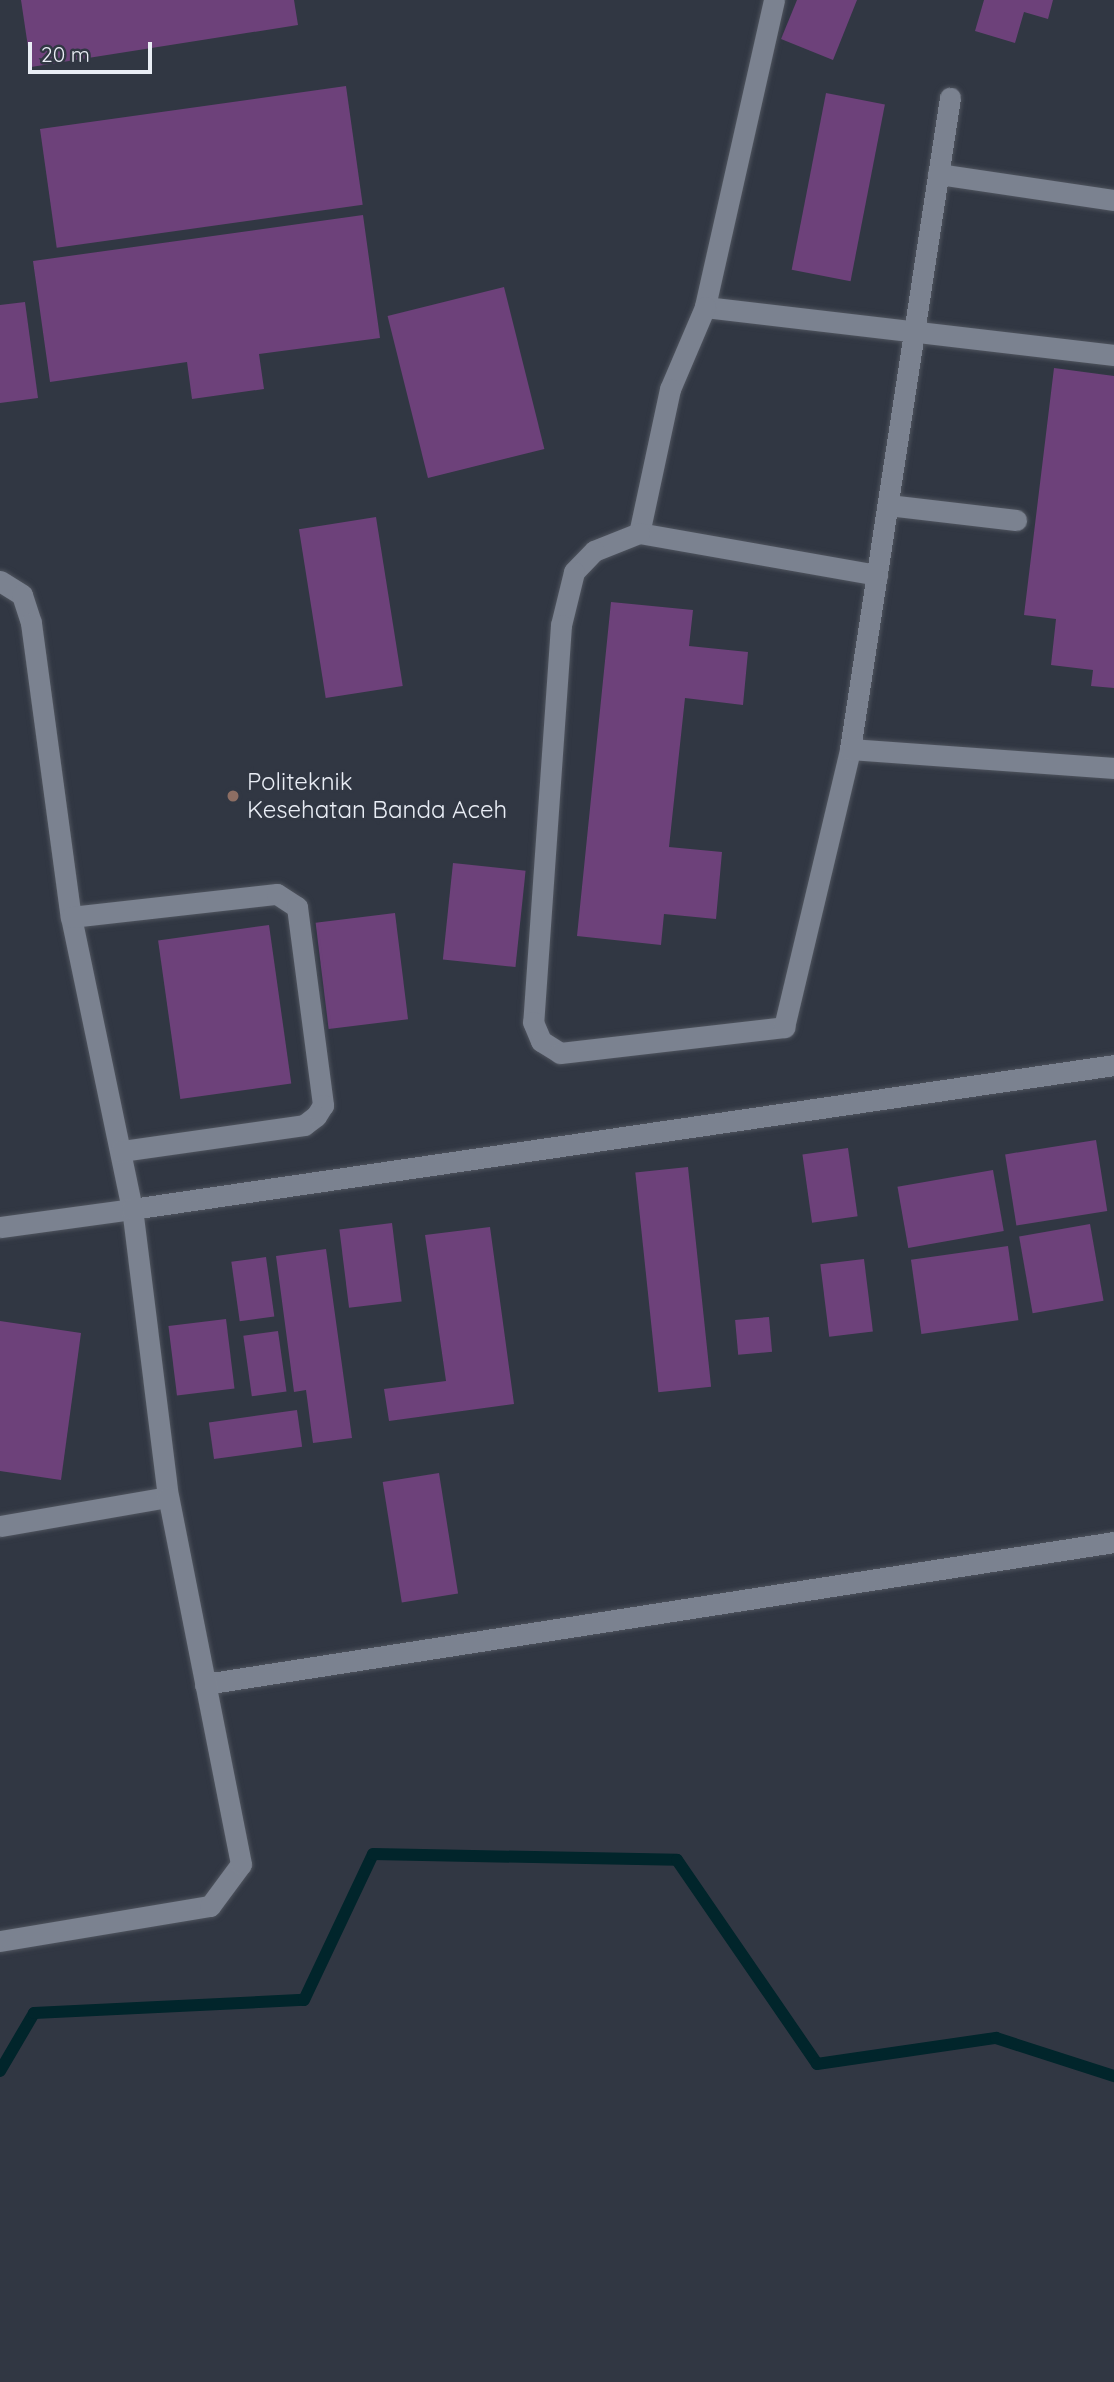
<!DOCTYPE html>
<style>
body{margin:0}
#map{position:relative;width:1114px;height:2382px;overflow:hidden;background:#313743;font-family:Quicksand,sans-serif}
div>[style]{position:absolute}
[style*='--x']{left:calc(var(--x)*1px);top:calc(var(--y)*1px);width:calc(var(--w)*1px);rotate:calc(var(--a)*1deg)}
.stream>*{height:12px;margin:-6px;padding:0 6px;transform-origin:6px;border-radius:6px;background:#01252b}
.building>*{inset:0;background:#6d417a;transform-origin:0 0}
.roads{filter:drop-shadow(0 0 2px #4f545e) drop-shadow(0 0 2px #4f545e)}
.minor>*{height:21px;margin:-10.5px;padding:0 10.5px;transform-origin:10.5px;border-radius:10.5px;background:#7b8290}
.dots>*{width:19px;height:19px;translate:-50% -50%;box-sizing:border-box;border:4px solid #313743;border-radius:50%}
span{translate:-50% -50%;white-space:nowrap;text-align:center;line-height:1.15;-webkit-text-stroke:6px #313743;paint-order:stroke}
.poi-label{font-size:24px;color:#e9edf5}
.left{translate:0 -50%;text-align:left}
.scale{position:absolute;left:28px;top:42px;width:124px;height:32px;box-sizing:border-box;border:4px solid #e9edf5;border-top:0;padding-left:9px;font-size:21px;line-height:24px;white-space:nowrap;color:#e9edf5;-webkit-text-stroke:5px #313743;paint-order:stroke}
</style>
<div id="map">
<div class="stream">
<div style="--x:0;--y:2071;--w:67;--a:-59.6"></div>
<div style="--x:34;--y:2013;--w:270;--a:-2.8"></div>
<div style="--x:304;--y:2000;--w:161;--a:-64.7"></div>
<div style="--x:373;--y:1854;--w:304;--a:1.1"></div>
<div style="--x:677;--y:1860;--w:247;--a:55.5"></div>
<div style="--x:817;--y:2064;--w:181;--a:-8.3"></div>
<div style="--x:996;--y:2038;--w:124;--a:17.9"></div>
</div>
<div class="building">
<div style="clip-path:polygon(21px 0,294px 0,298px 25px,31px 67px)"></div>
<div style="clip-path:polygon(797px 0,857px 0,833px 60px,781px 39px)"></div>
<div style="clip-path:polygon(984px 0,1053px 0,1048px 19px,1024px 12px,1015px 43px,975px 31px)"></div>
<div style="left:346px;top:86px;width:120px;height:309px;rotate:82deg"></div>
<div style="left:826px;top:93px;width:60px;height:180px;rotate:11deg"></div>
<div style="clip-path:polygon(363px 215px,380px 338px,259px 354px,264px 389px,192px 399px,187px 362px,50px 382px,33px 261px)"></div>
<div style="left:504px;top:287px;width:167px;height:120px;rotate:76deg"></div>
<div style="clip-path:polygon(25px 302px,38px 398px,0 403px,0 305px)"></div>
<div style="clip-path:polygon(1054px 368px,1114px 376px,1114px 688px,1091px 686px,1093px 670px,1051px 665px,1056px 619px,1024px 615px)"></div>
<div style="left:376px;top:517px;width:171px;height:78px;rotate:81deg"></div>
<div style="clip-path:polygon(611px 602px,693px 610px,689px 646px,748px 652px,743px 705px,685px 698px,669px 847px,722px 852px,716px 919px,664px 914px,661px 945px,577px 936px)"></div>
<div style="left:453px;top:863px;width:73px;height:97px;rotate:6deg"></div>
<div style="left:395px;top:913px;width:107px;height:80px;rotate:83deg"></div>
<div style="left:269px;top:925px;width:160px;height:112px;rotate:82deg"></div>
<div style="left:1096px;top:1140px;width:72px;height:92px;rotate:81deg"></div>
<div style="left:848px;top:1148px;width:69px;height:46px;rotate:82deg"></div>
<div style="left:688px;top:1167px;width:221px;height:53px;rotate:84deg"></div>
<div style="left:993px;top:1170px;width:62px;height:97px;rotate:80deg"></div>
<div style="left:392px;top:1223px;width:79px;height:53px;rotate:83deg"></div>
<div style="left:1090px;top:1224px;width:78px;height:72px;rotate:80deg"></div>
<div style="clip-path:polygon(490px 1227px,514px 1404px,389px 1421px,384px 1389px,446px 1381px,425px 1235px)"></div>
<div style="left:1008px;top:1246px;width:75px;height:98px;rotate:82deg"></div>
<div style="clip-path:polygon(326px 1249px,352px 1438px,313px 1443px,306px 1390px,294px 1392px,276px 1256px)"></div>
<div style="left:266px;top:1257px;width:60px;height:35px;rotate:82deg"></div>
<div style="left:864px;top:1259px;width:73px;height:44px;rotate:83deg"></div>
<div style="left:769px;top:1317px;width:35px;height:34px;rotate:85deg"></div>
<div style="left:226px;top:1319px;width:70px;height:58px;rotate:83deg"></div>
<div style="clip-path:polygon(0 1321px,81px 1333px,61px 1480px,0 1471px)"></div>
<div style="left:278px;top:1331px;width:61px;height:35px;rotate:82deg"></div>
<div style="left:297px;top:1410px;width:37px;height:89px;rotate:82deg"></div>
<div style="left:439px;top:1473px;width:122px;height:57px;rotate:81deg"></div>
</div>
<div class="roads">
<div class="minor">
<div style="--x:774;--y:0;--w:315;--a:102.7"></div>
<div style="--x:705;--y:307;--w:412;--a:6.7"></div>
<div style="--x:938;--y:174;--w:178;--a:8.4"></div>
<div style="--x:705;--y:307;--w:89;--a:113.1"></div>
<div style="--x:670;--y:389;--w:147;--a:102.1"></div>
<div style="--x:639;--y:533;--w:242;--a:10"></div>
<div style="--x:888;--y:505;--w:129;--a:6.7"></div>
<div style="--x:639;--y:533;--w:48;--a:158.2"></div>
<div style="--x:594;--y:551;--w:29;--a:134"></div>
<div style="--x:574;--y:572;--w:55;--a:103.8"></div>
<div style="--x:561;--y:625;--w:398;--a:94"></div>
<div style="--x:533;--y:1022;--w:21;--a:67"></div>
<div style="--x:541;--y:1041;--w:22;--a:32"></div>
<div style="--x:560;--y:1053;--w:226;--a:-6.6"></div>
<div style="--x:784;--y:1027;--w:286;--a:-76.6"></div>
<div style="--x:850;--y:749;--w:659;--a:-81.27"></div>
<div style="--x:0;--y:581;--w:26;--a:32"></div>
<div style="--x:22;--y:595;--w:29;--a:72"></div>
<div style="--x:31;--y:623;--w:297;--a:82.3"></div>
<div style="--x:71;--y:917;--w:298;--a:78.2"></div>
<div style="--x:132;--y:1209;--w:133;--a:172.2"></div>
<div style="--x:850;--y:749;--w:265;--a:4.1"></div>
<div style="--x:71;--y:917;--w:207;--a:-6.4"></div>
<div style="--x:277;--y:894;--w:24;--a:33"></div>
<div style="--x:297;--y:907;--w:200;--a:82.5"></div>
<div style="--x:323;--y:1105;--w:13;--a:122"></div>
<div style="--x:316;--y:1116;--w:15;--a:143"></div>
<div style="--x:304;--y:1125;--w:185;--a:171.9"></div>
<div style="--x:0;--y:1526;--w:170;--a:-9.8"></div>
<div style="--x:168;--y:1497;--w:290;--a:-97.1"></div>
<div style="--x:132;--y:1209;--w:993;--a:-8.34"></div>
<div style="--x:205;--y:1684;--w:920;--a:-8.88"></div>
<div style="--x:0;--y:1941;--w:213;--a:-9.5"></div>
<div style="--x:210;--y:1906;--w:52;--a:-53.6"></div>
<div style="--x:241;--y:1864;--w:374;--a:-101.2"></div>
</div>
</div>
<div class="dots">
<div style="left:233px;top:796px;background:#8d6e63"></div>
</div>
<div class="poi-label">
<span class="left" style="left:247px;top:796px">Politeknik<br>Kesehatan Banda Aceh</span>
</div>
<div class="scale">20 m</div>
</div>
